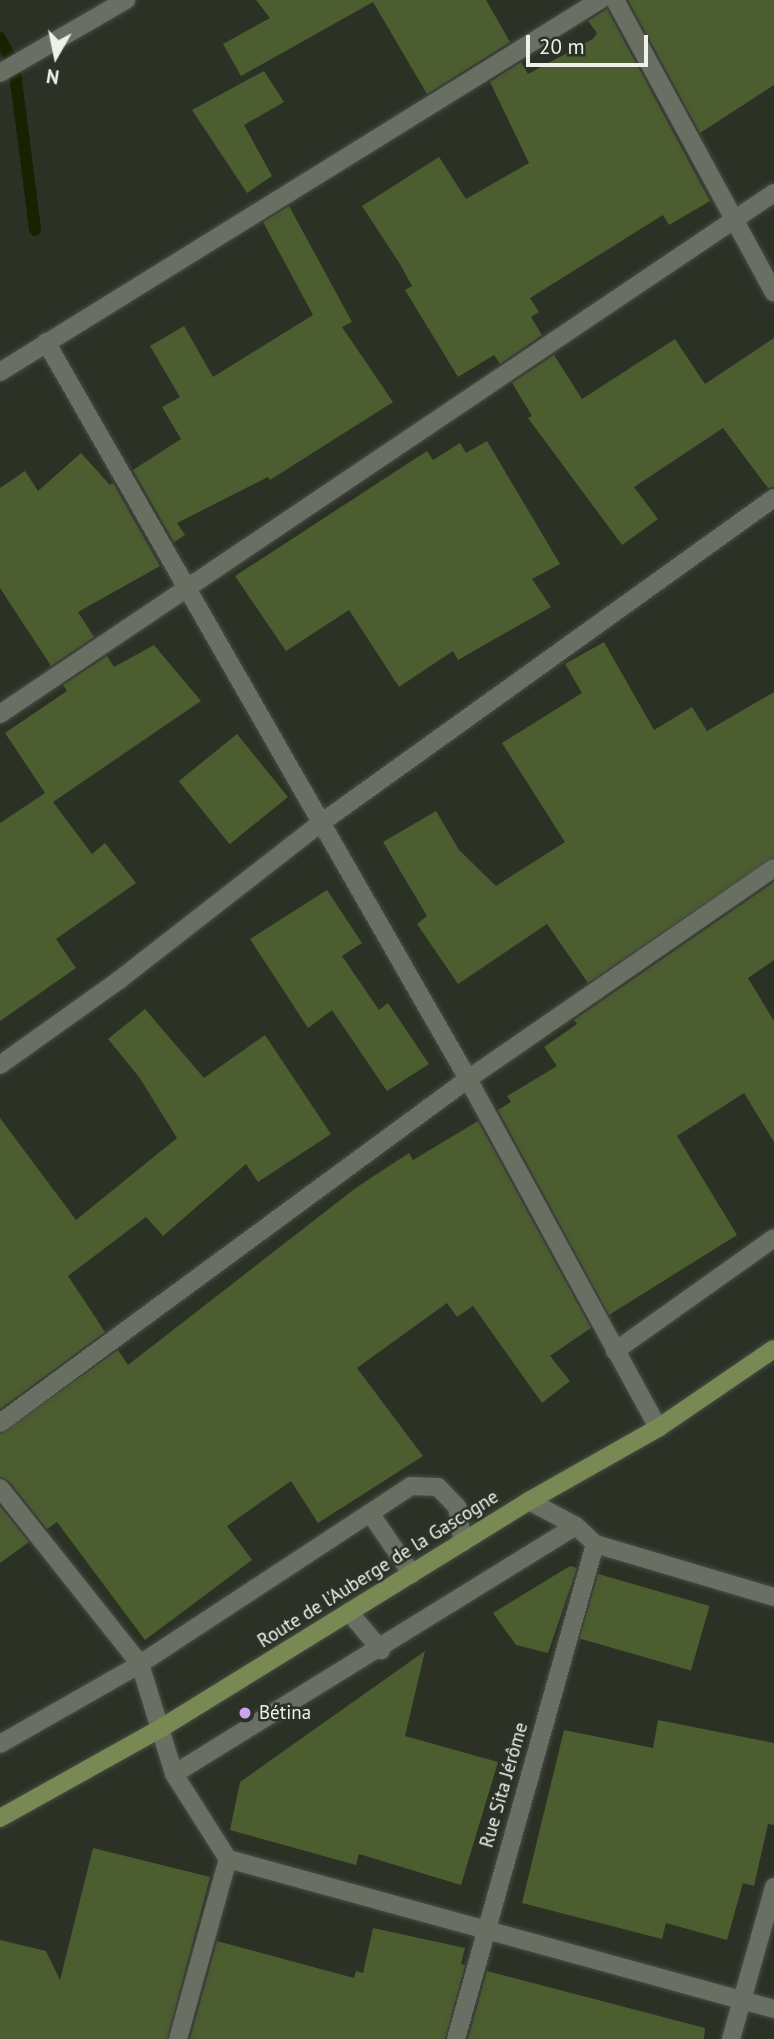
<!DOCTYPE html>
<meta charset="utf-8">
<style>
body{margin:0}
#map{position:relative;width:774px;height:2039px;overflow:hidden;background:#2c3126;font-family:"PT Sans",sans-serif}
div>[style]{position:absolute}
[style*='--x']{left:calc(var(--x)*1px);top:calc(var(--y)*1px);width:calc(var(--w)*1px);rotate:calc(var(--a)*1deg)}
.stream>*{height:12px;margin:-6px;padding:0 6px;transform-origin:6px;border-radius:6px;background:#172201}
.building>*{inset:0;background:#4c5d30;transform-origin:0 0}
.roads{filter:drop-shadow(0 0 2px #494d44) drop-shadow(0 0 2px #494d44)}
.lane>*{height:18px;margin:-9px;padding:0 9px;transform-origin:9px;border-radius:9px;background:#6a6f63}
.street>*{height:18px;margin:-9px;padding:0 9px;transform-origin:9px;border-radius:9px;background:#6a6f63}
.secondary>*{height:18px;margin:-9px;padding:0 9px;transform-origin:9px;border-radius:9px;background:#788953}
.dots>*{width:19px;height:19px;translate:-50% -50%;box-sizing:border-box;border:4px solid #2c3126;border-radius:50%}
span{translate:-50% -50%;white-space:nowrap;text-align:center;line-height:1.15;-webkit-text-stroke:5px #2c3126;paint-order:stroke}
.street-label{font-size:19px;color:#eef1ea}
.poi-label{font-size:19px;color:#eef1ea}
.left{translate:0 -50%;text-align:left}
.north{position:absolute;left:21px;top:21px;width:70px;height:70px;-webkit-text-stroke:5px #2c3126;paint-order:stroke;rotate:189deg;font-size:19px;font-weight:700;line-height:28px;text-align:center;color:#eef1ea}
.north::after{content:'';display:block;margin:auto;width:24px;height:32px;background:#eef1ea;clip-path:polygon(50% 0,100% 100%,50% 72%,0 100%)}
.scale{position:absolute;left:526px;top:35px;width:122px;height:32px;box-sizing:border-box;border:4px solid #eef1ea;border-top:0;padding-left:9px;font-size:21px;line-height:24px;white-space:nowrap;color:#eef1ea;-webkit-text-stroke:5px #2c3126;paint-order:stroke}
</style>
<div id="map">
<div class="stream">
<div style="--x:0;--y:38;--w:30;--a:63"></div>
<div style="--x:14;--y:65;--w:166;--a:82.7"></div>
</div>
<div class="building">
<div style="clip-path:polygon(256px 0,486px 0,510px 42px,427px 94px,373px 2px,241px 76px,223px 44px,270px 18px)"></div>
<div style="clip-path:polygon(628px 0,774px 0,774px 85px,700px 133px)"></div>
<div style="clip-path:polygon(607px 9px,710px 201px,669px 225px,663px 215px,530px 298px,539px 312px,531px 317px,542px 335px,500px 364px,494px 355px,458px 377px,405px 290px,412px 286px,400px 264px,362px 206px,439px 157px,466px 199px,529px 163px,490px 82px,521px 62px,528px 74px,593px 39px,597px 33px,588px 21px)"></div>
<div style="clip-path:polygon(264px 71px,284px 102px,244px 125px,272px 176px,247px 193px,192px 110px)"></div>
<div style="clip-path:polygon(289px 206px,352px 322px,342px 327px,393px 402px,270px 480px,268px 477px,177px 523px,185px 535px,174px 542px,133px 470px,181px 439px,162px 407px,180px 397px,150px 346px,184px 326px,213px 377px,313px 315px,263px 222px)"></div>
<div style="clip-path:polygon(774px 338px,774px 487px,768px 488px,723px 428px,634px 487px,658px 519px,622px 545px,528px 418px,532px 416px,512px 383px,554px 355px,582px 399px,675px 339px,705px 384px)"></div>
<div style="clip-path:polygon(487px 441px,560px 564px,532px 579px,551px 607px,458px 660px,453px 651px,399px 687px,349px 610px,286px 651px,235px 576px,427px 451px,433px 460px,460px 443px,466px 453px)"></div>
<div style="clip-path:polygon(81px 453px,110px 485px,113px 483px,160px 566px,78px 612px,94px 637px,51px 666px,0 588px,0 488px,25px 471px,38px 491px)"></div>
<div style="clip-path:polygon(604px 642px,654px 730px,692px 707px,707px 731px,774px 692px,774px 857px,588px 983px,547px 924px,458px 984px,417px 924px,427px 916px,383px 842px,436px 811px,459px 850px,496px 886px,565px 842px,502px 743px,582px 693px,565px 664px)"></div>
<div style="clip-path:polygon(154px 645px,201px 701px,53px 802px,92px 854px,105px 843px,136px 883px,56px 939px,76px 968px,0 1021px,0 823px,45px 793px,5px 733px,67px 691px,63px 685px,107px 656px,114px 667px)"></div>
<div style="left:237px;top:734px;width:81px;height:75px;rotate:51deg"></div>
<div style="clip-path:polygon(774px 882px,774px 960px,748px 978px,774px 1021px,774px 1142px,744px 1093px,677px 1136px,737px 1235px,609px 1315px,498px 1110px,511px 1102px,507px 1096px,557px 1066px,544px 1047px,577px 1024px,574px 1020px)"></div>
<div style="clip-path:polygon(327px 890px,362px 943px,342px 956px,379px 1010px,388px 1003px,429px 1064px,387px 1091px,332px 1010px,308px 1028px,250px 939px)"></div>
<div style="clip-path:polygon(145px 1009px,204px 1078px,265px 1035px,331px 1134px,258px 1182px,246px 1164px,163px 1236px,146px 1217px,68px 1276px,105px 1332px,0 1409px,0 1118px,76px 1220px,177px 1138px,139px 1077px,108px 1039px)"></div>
<div style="clip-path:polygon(478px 1121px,591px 1328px,550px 1356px,570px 1381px,542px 1403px,473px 1306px,457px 1317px,447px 1303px,357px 1368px,423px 1456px,318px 1523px,291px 1481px,227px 1526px,252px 1560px,145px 1640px,57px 1522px,47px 1529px,9px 1481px,0 1477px,0 1434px,118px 1350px,128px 1365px,357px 1187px,409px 1153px,413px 1160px)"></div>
<div style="clip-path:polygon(0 1506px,29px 1542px,0 1563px)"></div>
<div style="clip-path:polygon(570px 1566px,577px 1568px,548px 1653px,516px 1645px,493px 1613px)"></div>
<div style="left:598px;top:1574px;width:116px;height:67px;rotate:16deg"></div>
<div style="clip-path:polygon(425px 1651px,405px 1736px,498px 1762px,461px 1885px,359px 1854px,356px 1865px,230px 1830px,240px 1782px)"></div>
<div style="clip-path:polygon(658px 1720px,774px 1743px,774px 1825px,768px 1824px,754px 1886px,743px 1883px,727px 1940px,666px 1923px,662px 1939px,522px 1903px,564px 1730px,653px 1748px)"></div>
<div style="clip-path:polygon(93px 1848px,210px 1877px,167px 2039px,0 2039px,0 1940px,46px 1951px,60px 1980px)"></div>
<div style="clip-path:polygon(373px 1928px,465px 1948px,461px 1964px,465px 1965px,445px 2039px,190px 2039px,217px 1941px,354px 1978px,356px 1971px,363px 1973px)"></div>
<div style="clip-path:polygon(487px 1971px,705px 2028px,704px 2039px,468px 2039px)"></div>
</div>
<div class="roads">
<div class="lane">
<div style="--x:370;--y:1513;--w:74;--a:55.5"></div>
<div style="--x:349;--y:1612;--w:50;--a:49.9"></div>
<div style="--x:0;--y:1744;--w:161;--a:-29.7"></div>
<div style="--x:140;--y:1664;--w:324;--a:-33.3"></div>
<div style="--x:411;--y:1486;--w:27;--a:2"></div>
<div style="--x:438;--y:1487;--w:28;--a:46"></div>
<div style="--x:457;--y:1507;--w:36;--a:81"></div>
<div style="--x:174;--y:1774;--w:472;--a:-31.7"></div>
</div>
<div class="street">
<div style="--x:615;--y:0;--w:333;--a:61.5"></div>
<div style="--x:0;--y:73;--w:146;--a:-30.1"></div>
<div style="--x:46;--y:342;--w:849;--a:60.2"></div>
<div style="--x:468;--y:1079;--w:397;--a:61.4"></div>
<div style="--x:0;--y:372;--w:706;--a:-31.8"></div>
<div style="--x:0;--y:714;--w:933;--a:-33.95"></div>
<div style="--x:0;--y:1065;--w:146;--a:-35.5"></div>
<div style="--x:119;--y:980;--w:256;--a:-37.9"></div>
<div style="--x:321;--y:823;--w:558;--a:-35.66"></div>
<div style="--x:615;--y:1351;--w:195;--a:-35.4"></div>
<div style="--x:0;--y:1423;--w:581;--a:-36.32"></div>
<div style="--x:468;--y:1079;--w:372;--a:-34.6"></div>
<div style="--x:0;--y:1488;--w:225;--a:51.5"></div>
<div style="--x:140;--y:1664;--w:115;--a:72.8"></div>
<div style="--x:174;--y:1774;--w:101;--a:57.6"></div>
<div style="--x:228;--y:1859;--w:566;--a:15.36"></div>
<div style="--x:529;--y:1501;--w:53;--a:28"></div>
<div style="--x:576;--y:1526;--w:26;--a:43"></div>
<div style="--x:595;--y:1544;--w:187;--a:16.5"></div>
<div style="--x:178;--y:2039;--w:187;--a:-74.5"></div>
<div style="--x:456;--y:2039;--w:514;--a:-74.31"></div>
<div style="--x:731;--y:2039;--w:158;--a:-74.2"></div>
</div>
<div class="secondary">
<div style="--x:0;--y:1818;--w:187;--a:-29.2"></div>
<div style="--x:163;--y:1727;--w:430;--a:-31.7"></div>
<div style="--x:529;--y:1501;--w:148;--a:-29.5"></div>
<div style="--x:658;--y:1428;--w:140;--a:-34.3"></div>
</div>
</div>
<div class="dots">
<div style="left:245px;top:1713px;background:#c9a5ee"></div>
</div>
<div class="street-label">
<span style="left:378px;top:1569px;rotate:-32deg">Route de l'Auberge de la Gascogne</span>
<span style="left:504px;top:1785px;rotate:-74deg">Rue Sita Jérôme</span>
</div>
<div class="poi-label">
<span class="left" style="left:259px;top:1713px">Bétina</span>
</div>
<div class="north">N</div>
<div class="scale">20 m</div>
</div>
